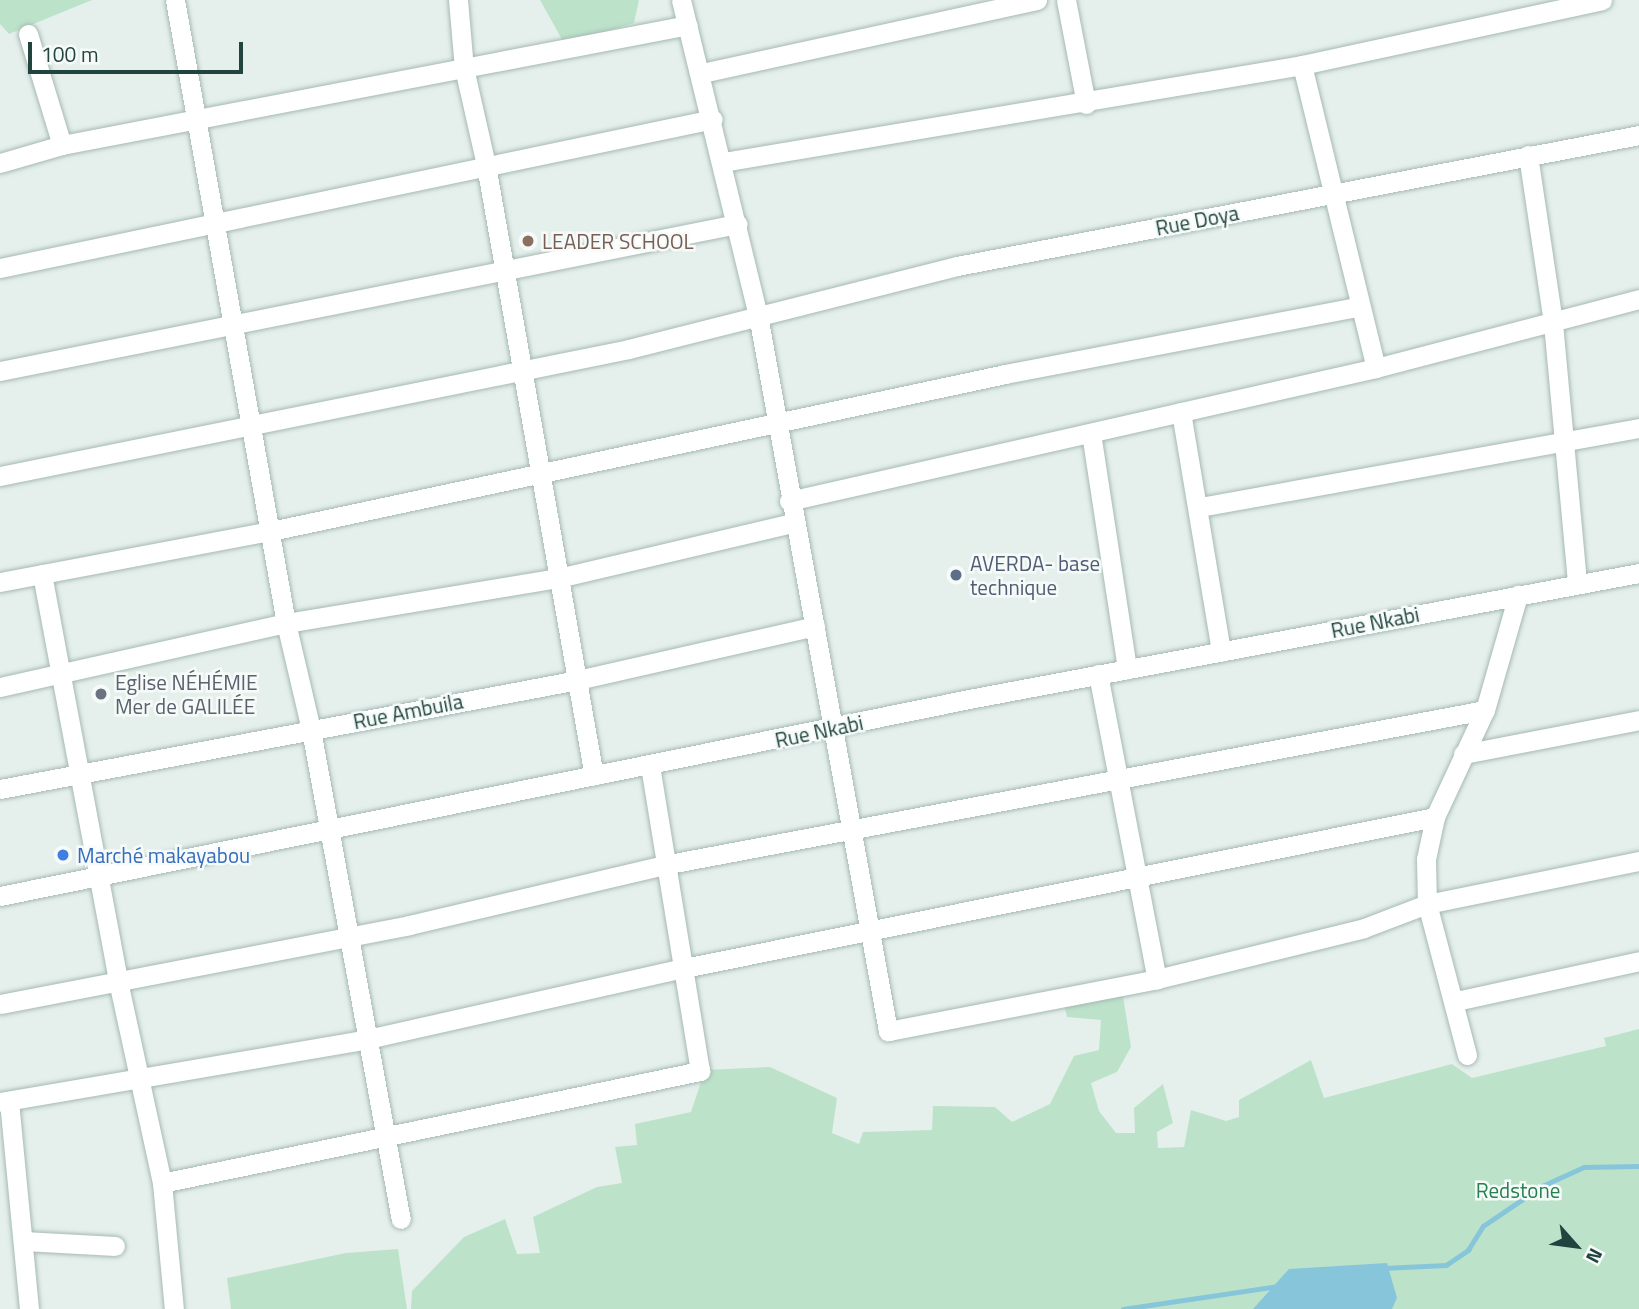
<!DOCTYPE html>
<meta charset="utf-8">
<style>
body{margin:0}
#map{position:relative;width:1639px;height:1309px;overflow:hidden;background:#e5f0ec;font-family:"Titillium Web",sans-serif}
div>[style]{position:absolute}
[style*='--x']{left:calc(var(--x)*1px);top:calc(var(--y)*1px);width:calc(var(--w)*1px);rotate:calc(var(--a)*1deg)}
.green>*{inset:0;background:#bce3ca}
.water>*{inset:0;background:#87c6da}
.stream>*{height:4.5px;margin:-2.25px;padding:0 2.25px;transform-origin:2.25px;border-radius:2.25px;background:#87c6da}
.roads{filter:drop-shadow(0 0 2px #a6b9b4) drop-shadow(0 0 2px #a6b9b4)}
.minor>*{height:19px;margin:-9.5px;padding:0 9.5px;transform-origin:9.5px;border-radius:9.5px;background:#fff}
.dots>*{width:19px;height:19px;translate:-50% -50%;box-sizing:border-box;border:4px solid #f6fbf9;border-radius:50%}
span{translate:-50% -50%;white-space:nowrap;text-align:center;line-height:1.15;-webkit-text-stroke:5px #f6fbf9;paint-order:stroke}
.street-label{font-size:21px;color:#21443e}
.education-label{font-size:21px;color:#785e54}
.left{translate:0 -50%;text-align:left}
.service-label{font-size:21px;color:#4e5e75}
.worship-label{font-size:21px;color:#5b616d}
.shop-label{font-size:21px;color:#366cbe}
.park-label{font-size:21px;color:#268151}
.north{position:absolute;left:1541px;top:1211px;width:70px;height:70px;-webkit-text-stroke:5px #f6fbf9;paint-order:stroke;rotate:118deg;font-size:19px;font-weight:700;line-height:28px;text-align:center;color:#21443e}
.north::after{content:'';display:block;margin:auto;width:24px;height:32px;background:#21443e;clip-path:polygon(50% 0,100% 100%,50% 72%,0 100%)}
.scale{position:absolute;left:28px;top:42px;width:215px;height:32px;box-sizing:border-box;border:4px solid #21443e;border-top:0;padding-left:9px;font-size:21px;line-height:24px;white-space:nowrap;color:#21443e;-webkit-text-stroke:5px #f6fbf9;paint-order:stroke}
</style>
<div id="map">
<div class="green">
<div style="clip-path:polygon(0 0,92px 0,9px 34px,0 24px)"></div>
<div style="clip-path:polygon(540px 0,639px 0,634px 23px,564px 43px)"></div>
<div style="clip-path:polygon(1108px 991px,1123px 996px,1131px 1047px,1117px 1072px,1091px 1083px,1099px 1111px,1116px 1133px,1135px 1133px,1134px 1108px,1163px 1084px,1173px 1123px,1157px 1132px,1158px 1148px,1184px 1147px,1191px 1110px,1226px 1121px,1239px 1117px,1239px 1100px,1311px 1060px,1324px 1098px,1452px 1064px,1472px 1078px,1606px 1046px,1604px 1038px,1639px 1029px,1639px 1309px,411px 1309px,412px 1291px,464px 1237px,505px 1219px,517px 1254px,540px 1253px,533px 1217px,597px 1187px,622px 1183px,615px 1147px,637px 1145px,635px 1124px,691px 1112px,705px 1070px,770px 1067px,837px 1098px,832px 1133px,859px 1144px,863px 1132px,932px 1130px,933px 1106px,995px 1107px,1012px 1122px,1050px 1104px,1074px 1056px,1099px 1050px,1101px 1020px,1067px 1017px,1063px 999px)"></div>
<div style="clip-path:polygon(398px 1249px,407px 1309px,231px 1309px,227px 1278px,346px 1253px)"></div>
</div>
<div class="water">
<div style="clip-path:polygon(1387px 1263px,1397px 1298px,1392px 1309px,1253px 1309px,1289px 1269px)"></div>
</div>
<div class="stream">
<div style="--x:1383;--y:1268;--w:63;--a:-2.7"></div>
<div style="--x:1446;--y:1265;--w:27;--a:-34"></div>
<div style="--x:1468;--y:1250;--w:28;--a:-58"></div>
<div style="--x:1483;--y:1226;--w:71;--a:-34.1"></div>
<div style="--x:1542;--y:1186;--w:46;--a:-24.3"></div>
<div style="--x:1584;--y:1167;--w:55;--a:-1"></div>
<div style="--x:1123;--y:1309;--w:157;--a:-8.4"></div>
</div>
<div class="roads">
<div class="minor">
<div style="--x:175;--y:0;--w:633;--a:79.9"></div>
<div style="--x:286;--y:623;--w:110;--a:76.8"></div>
<div style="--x:311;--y:730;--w:497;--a:79.6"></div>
<div style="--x:458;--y:0;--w:68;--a:85"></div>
<div style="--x:464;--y:68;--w:99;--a:77.2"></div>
<div style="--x:486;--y:165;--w:620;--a:79.98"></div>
<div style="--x:681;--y:0;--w:324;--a:76.3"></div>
<div style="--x:758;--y:315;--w:728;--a:79.71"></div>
<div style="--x:888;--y:1031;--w:274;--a:-10.9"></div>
<div style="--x:1157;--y:979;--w:213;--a:-13.8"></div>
<div style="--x:1364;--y:928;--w:67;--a:-20.9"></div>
<div style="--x:1427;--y:904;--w:216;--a:-11.5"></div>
<div style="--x:1066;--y:0;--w:106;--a:79.1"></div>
<div style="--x:28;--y:34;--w:116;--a:73"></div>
<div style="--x:1302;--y:65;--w:312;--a:76.3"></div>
<div style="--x:702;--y:73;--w:343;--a:-12.3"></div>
<div style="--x:1528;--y:155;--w:170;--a:81.5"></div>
<div style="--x:1553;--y:323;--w:261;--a:84.7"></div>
<div style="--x:723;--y:162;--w:587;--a:-9.51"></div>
<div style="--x:1302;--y:65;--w:307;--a:-12.2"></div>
<div style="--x:0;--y:163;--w:65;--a:-16.2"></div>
<div style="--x:62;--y:145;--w:637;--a:-10.85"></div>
<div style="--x:0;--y:268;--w:728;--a:-11.8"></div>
<div style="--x:0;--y:371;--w:752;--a:-11.28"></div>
<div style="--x:1181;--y:412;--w:243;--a:80.5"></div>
<div style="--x:1091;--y:433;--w:239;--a:81.3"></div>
<div style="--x:0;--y:476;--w:642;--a:-11.41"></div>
<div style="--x:629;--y:349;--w:338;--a:-14.2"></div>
<div style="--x:957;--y:266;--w:694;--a:-10.87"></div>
<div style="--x:789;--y:501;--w:602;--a:-12.77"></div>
<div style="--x:1376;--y:368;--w:272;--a:-14.7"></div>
<div style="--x:1200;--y:507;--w:446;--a:-10.2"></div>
<div style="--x:42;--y:574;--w:414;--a:79.4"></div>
<div style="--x:118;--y:981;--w:207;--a:77.7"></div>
<div style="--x:162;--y:1183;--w:127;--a:84.6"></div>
<div style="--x:0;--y:582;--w:276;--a:-10.7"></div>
<div style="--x:271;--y:531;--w:751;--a:-12.07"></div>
<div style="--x:1005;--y:374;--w:361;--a:-10.8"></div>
<div style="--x:1098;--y:674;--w:311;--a:79.1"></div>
<div style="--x:0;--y:687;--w:293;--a:-12.6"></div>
<div style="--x:286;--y:623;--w:276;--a:-9.4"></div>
<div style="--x:558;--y:578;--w:241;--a:-13.2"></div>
<div style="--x:1463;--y:754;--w:179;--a:-10.9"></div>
<div style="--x:0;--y:789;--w:588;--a:-10.68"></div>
<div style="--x:578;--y:680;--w:243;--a:-12.8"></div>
<div style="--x:0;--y:896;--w:989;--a:-11.49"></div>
<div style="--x:969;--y:699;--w:682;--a:-10.65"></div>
<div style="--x:1456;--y:1001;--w:187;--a:-12.3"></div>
<div style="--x:0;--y:1004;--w:417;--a:-10.9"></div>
<div style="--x:409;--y:925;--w:267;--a:-13.2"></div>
<div style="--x:669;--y:864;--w:830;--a:-10.69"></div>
<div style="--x:1467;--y:1055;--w:156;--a:-104.8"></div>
<div style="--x:1427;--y:904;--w:45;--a:-91.3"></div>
<div style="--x:1426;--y:859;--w:43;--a:-77.9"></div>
<div style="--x:1435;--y:817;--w:118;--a:-65"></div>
<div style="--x:1485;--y:710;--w:120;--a:-74"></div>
<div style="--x:9;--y:1101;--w:209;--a:84.5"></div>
<div style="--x:0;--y:1102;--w:373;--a:-9.7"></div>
<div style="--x:368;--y:1039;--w:324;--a:-12.7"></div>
<div style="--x:684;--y:968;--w:766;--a:-11.37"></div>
<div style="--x:162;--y:1183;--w:550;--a:-11.76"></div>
<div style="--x:700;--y:1071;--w:310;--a:-99.3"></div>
<div style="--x:24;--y:1241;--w:91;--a:3.1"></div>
</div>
</div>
<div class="dots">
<div style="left:528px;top:241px;background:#8d6e63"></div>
<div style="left:956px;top:575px;background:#5c6f8a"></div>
<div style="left:101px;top:694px;background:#6b7280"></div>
<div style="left:63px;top:855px;background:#3f7fe0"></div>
</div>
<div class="street-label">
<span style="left:1197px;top:220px;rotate:-11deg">Rue Doya</span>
<span style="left:1375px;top:622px;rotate:-11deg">Rue Nkabi</span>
<span style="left:408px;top:711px;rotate:-11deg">Rue Ambuila</span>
<span style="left:819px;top:731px;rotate:-12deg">Rue Nkabi</span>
</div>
<div class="education-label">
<span class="left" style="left:542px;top:241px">LEADER SCHOOL</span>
</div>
<div class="service-label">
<span class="left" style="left:970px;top:575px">AVERDA- base<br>technique</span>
</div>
<div class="worship-label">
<span class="left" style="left:115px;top:694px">Eglise NÉHÉMIE<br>Mer de GALILÉE</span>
</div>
<div class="shop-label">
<span class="left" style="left:77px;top:855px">Marché makayabou</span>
</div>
<div class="park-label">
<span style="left:1518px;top:1190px">Redstone</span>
</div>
<div class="north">N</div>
<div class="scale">100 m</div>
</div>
